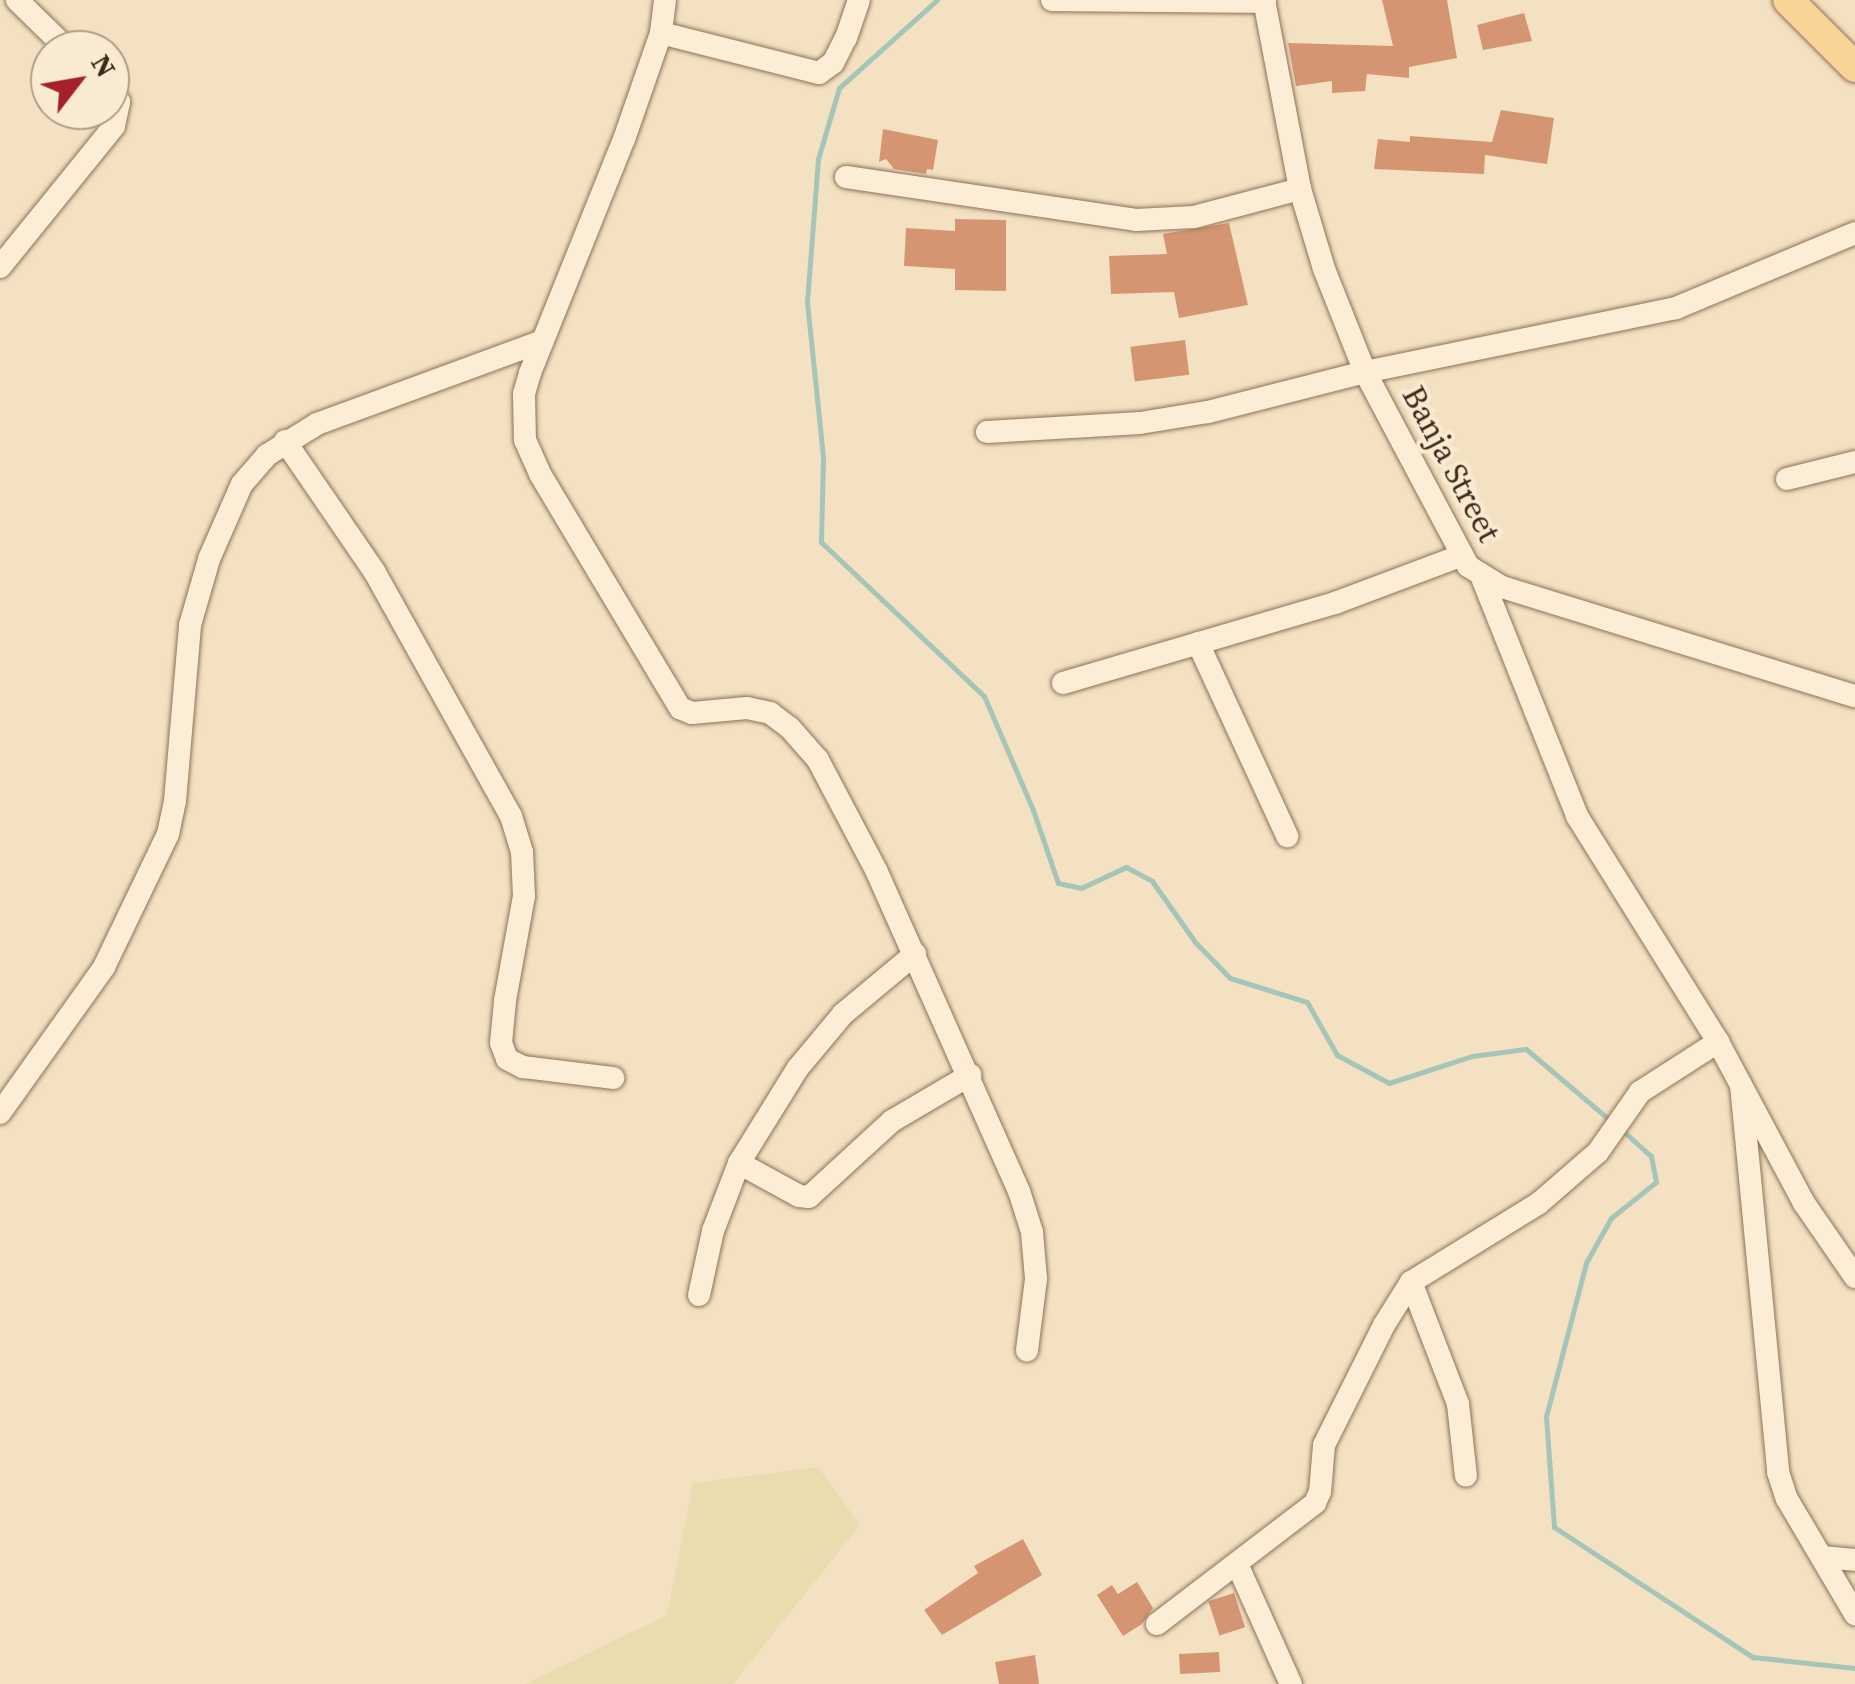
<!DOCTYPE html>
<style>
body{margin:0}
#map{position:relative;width:1855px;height:1684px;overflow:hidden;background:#f3e1c2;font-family:"Source Serif 4",serif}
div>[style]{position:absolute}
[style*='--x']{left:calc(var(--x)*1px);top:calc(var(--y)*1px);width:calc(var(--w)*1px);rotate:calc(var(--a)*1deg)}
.farmland>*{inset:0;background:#e9dcae}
.stream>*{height:5px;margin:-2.5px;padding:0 2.5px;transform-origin:2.5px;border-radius:2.5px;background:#a5c5b9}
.building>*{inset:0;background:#d59573;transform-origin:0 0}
.roads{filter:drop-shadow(0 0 2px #8f7157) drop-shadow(0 0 2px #8f7157)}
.minor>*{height:22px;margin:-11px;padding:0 11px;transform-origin:11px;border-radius:11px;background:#fceed6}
.major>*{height:30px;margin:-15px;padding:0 15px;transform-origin:15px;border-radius:15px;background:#fad396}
span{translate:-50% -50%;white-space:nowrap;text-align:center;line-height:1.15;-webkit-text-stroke:8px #f9ebd2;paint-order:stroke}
.street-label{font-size:32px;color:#3d2a1c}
.north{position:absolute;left:30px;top:30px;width:100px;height:100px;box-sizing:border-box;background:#f9ebd2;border:2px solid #ae9e89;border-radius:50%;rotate:59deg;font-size:28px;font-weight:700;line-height:40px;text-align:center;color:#3d2a1c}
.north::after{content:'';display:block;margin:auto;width:35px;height:45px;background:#a5202a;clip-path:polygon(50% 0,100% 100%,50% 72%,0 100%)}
</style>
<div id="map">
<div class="farmland">
<div style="clip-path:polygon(818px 1467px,860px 1525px,733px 1684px,525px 1684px,667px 1615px,693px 1483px)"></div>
</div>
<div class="stream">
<div style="--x:937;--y:0;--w:132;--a:138.1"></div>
<div style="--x:839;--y:88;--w:74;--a:106.5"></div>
<div style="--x:818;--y:159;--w:143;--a:94.4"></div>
<div style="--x:807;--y:302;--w:157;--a:84.1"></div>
<div style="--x:823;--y:458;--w:84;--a:91.4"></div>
<div style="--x:821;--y:542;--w:224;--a:43.4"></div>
<div style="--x:984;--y:696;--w:124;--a:66.7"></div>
<div style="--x:1033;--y:810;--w:77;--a:71.1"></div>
<div style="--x:1058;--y:883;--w:24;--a:12"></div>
<div style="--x:1081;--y:888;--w:50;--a:-25"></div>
<div style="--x:1126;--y:867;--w:30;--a:28"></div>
<div style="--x:1152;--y:881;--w:75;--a:54.8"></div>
<div style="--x:1195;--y:942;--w:50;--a:45.8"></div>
<div style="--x:1230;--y:978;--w:81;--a:17.3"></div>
<div style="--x:1307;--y:1002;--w:61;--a:60.5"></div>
<div style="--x:1337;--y:1055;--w:59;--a:28.3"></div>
<div style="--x:1389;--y:1083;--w:87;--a:-18"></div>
<div style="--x:1472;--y:1056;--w:54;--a:-7.4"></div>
<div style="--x:1526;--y:1049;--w:111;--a:40.3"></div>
<div style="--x:1623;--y:1131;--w:38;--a:42"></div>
<div style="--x:1651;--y:1156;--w:26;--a:79"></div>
<div style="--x:1656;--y:1182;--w:58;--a:141.3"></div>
<div style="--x:1611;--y:1218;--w:51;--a:119.1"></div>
<div style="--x:1586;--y:1263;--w:159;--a:104.6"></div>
<div style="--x:1546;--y:1417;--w:110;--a:85.8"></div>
<div style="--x:1554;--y:1527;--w:238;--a:33.2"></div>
<div style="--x:1753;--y:1657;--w:103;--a:6.2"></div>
</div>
<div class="building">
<div style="clip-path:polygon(1382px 0,1447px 0,1457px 58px,1409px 67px,1409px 78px,1367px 74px,1365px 91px,1332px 93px,1332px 81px,1296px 86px,1288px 43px,1393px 46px)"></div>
<div style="clip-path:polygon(1524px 13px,1532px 41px,1483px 50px,1477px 25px)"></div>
<div style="clip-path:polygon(1501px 110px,1554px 118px,1547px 164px,1485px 155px,1484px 174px,1374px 169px,1378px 139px,1410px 142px,1410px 136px,1492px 142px)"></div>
<div style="clip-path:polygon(883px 129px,938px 140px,933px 170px,927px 169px,926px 174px,894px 169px,886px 159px,879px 162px)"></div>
<div style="clip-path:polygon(955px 219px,1006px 220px,1006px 291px,955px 290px,955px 269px,904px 266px,906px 228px,955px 231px)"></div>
<div style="clip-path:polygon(1229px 223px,1248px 305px,1179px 318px,1174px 292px,1111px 294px,1109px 256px,1167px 254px,1163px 234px)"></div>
<div style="left:1185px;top:340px;width:35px;height:55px;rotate:83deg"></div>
<div style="clip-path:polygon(1023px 1539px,1042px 1575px,942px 1635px,924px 1610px,978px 1573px,974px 1566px)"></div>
<div style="clip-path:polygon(1137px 1582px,1153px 1608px,1142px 1624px,1123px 1636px,1097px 1595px,1112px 1585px,1118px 1594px)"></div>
<div style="left:1234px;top:1593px;width:36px;height:27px;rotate:72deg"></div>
<div style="left:1219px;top:1652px;width:20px;height:40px;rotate:87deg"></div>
<div style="clip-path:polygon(1035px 1655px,1039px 1684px,999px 1684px,995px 1662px)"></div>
</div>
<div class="roads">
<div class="minor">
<div style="--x:17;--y:0;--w:71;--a:44.4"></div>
<div style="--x:665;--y:0;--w:33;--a:97"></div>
<div style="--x:661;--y:33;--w:112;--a:109.2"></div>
<div style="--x:624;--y:139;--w:252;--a:111.9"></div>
<div style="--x:530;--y:373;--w:22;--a:106"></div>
<div style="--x:524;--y:394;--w:46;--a:88.8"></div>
<div style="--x:525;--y:440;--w:37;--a:66"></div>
<div style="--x:540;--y:474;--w:273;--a:59.1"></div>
<div style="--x:680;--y:708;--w:13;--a:23"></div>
<div style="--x:692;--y:713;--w:55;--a:-5.2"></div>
<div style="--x:747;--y:708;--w:24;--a:12"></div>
<div style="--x:770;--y:713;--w:25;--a:37"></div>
<div style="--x:790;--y:728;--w:43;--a:48.8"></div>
<div style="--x:818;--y:760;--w:124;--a:62.2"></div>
<div style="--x:876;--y:870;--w:351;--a:66"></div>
<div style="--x:1019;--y:1191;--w:43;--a:72.4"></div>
<div style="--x:1032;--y:1232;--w:47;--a:85.1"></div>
<div style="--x:1036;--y:1279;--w:72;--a:97.2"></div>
<div style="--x:1052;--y:0;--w:213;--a:0.5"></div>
<div style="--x:1264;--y:0;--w:192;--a:79.2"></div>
<div style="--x:1300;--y:189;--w:84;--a:73.3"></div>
<div style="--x:1324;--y:269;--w:111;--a:68.3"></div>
<div style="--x:1365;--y:372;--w:220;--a:62"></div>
<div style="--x:1468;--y:566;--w:40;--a:32"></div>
<div style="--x:1502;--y:587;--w:369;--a:17.2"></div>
<div style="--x:661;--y:33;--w:163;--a:14.2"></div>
<div style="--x:819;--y:73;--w:17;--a:-36"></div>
<div style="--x:833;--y:63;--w:28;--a:-63"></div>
<div style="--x:846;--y:38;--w:40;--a:-71.1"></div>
<div style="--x:846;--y:177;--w:293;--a:8.4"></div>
<div style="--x:1136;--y:220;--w:58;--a:-3"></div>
<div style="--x:1194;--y:217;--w:110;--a:-14.8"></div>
<div style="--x:0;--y:267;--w:181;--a:-51"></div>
<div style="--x:114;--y:126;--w:25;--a:-78"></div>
<div style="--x:119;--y:102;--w:14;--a:-129"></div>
<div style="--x:987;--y:432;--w:153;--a:-3.4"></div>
<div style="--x:1140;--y:423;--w:69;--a:-9.2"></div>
<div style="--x:1208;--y:412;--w:162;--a:-14.3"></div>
<div style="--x:1365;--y:372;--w:318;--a:-11.6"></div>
<div style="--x:1676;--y:308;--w:194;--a:-22.7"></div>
<div style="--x:285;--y:441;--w:158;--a:55.6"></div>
<div style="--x:374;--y:571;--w:281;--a:60.8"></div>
<div style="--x:511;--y:816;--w:38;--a:73"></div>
<div style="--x:522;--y:852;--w:44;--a:87.4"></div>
<div style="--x:524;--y:896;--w:107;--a:100.3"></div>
<div style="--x:505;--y:1001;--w:42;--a:95.4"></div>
<div style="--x:501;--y:1043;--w:17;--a:69"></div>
<div style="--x:507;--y:1059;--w:18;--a:27"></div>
<div style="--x:523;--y:1067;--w:91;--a:7"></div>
<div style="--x:1787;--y:479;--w:70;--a:-14"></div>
<div style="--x:1482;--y:578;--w:256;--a:68.2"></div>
<div style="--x:1577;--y:816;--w:266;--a:58"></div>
<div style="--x:1718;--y:1042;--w:183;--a:61.9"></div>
<div style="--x:1804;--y:1203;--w:90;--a:55.4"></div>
<div style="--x:1198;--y:643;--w:213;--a:65.2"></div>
<div style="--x:1063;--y:683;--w:284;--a:-16.4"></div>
<div style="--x:1335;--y:603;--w:134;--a:-20.6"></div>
<div style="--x:1741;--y:1085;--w:389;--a:84.5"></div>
<div style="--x:1778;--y:1472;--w:28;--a:72"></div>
<div style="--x:1787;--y:1499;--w:134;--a:59.4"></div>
<div style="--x:0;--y:1113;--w:179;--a:-54.5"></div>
<div style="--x:104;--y:967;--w:148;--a:-64.3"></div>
<div style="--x:168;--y:834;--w:34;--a:-78"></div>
<div style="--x:175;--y:801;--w:177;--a:-85.1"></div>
<div style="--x:190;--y:625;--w:69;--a:-73.9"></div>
<div style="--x:209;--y:559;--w:82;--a:-66.3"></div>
<div style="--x:242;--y:484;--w:38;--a:-49"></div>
<div style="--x:267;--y:455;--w:59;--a:-31.8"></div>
<div style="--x:317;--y:424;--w:240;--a:-20.2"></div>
<div style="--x:739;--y:1163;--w:68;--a:28.8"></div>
<div style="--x:799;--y:1196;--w:10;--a:6"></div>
<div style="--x:809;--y:1197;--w:113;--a:-42.5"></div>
<div style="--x:892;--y:1121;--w:91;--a:-30.5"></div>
<div style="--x:1411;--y:1282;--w:131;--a:68.9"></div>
<div style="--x:1458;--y:1404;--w:72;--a:83.7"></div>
<div style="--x:699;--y:1295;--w:66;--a:-77.7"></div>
<div style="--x:713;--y:1231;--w:73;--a:-69.1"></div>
<div style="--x:739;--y:1163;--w:112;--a:-58.2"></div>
<div style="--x:798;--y:1068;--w:70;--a:-50.2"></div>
<div style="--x:843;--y:1014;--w:94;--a:-39.8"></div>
<div style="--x:1822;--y:1557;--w:33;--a:5"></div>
<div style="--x:1237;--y:1564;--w:132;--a:65.8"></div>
<div style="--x:1157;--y:1624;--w:199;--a:-37.4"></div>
<div style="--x:1315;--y:1503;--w:12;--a:-66"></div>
<div style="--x:1320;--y:1492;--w:47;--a:-85.1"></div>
<div style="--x:1324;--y:1445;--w:134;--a:-63.4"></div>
<div style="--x:1384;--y:1325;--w:51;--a:-57.9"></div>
<div style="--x:1411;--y:1282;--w:149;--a:-31.6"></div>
<div style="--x:1538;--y:1204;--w:79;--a:-40.9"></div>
<div style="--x:1598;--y:1152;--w:73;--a:-55"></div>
<div style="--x:1640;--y:1092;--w:93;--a:-32.7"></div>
</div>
<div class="major">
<div style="--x:1788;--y:0;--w:95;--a:45"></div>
</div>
</div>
<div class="street-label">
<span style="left:1451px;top:464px;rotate:62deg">Banja Street</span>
</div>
<div class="north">N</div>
</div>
